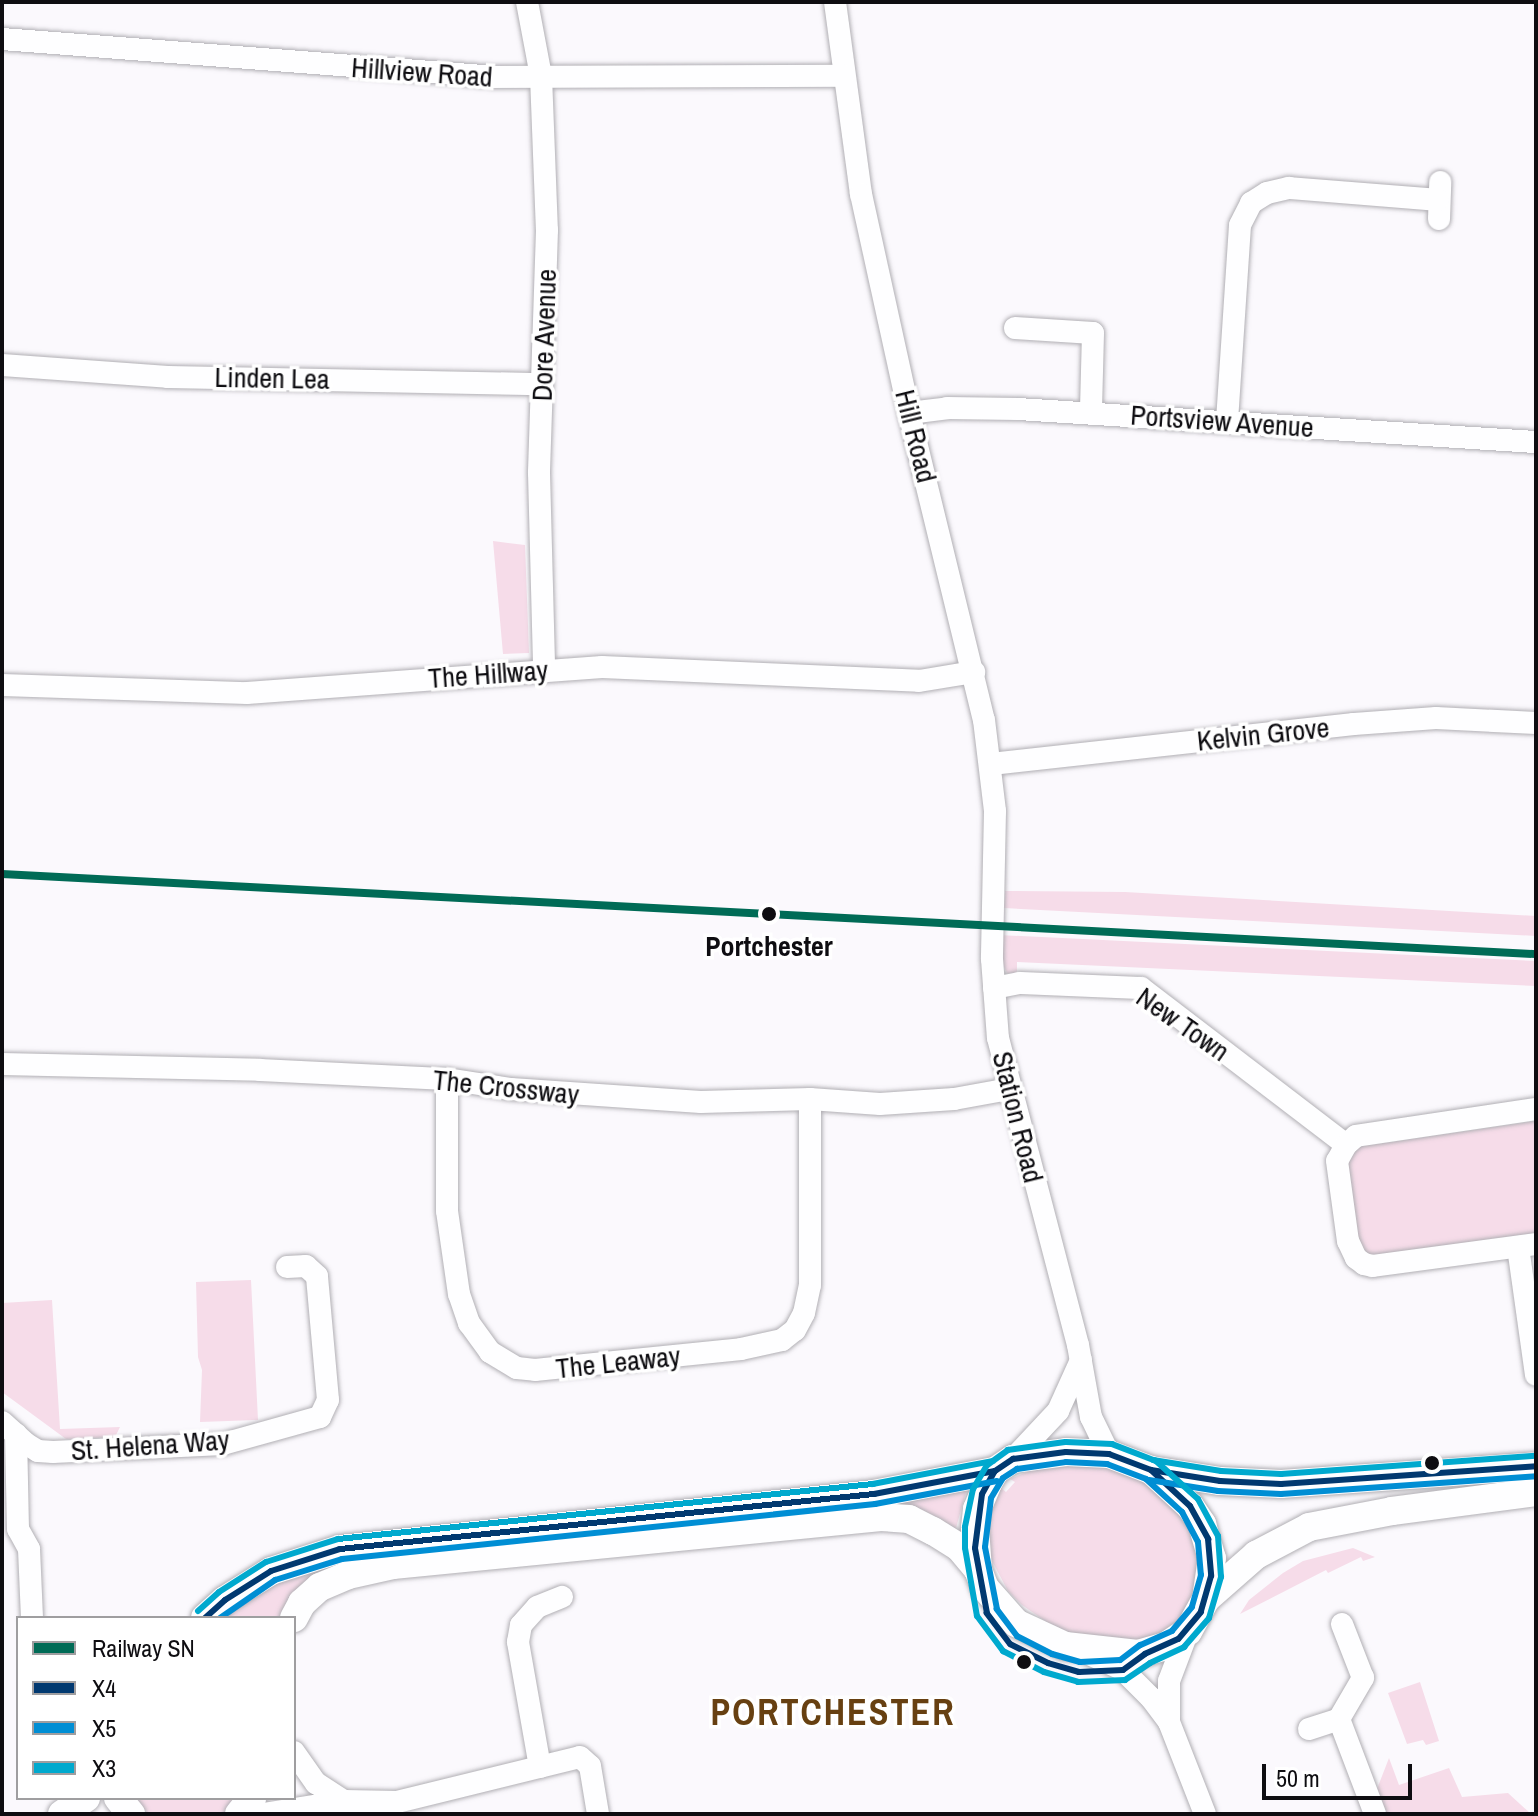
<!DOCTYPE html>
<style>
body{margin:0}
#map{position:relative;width:1538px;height:1816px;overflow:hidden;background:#fbf9fd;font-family:"Archivo Narrow",sans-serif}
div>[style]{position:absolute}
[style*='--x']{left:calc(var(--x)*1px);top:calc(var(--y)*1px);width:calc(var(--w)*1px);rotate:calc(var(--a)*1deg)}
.green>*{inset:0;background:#f6dce9}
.roads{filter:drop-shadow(0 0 2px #b1afb4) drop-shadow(0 0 2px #b1afb4)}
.minor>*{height:22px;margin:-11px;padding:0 11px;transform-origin:11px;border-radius:11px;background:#fefeff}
.major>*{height:28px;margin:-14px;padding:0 14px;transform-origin:14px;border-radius:14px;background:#fefeff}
.bus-1>*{height:6px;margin:-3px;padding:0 3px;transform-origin:3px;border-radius:3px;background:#013970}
.bus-2>*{height:6px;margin:-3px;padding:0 3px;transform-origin:3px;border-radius:3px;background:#008ed4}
.bus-3>*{height:6px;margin:-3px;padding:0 3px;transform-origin:3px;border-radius:3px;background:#00a9ce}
.rail-1>*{height:8px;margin:-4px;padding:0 4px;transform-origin:4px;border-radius:4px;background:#006b56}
.dots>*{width:22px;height:22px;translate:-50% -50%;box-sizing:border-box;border:4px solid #fff;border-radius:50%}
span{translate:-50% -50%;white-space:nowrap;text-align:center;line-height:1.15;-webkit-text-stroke:7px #fff;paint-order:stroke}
.street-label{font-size:28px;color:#0e0d11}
.stop-label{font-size:28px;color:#0e0d11;font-weight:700}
.district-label{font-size:36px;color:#674011;font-weight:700;letter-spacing:2px}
.frame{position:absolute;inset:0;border:4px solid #0e0d11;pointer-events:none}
.legend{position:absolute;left:16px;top:1616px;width:280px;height:184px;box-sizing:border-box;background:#fff;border:2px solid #9f9ea0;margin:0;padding:10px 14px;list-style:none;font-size:24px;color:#0e0d11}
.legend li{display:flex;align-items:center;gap:16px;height:40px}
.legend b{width:40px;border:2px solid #9f9ea0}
.scale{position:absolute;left:1262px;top:1764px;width:150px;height:36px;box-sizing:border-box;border:4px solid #0e0d11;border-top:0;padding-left:10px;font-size:24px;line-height:28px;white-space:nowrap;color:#0e0d11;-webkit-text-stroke:6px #fff;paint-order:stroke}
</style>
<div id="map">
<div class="green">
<div style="clip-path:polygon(493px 541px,525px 545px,529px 653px,503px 654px)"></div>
<div style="clip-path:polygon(1005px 891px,1125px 892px,1536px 916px,1536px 936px,1004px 908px)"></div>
<div style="clip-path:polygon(998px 935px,1536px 961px,1536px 986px,1017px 962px,1017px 975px,1007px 973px,1003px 965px)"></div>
<div style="clip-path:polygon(1536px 1121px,1536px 1238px,1371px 1255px,1362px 1250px,1354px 1236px,1346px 1158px,1350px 1148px)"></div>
<div style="clip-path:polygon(251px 1280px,258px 1420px,200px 1422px,202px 1370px,198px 1357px,196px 1282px)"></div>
<div style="clip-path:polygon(52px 1300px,60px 1429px,120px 1427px,115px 1437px,66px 1439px,2px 1392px,2px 1303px)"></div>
<div style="clip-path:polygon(1098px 1464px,1142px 1481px,1171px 1501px,1198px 1544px,1197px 1596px,1174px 1627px,1150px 1639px,1113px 1642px,1061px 1632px,1022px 1605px,1008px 1591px,992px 1561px,988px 1546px,988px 1511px,1001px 1488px,1006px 1492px,1015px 1482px,1010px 1479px,1044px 1465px)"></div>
<div style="clip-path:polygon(967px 1488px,955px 1532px,930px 1517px,896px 1507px,398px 1553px,361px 1559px,317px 1574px,298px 1588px,280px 1618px,222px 1618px,266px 1588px,297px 1574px,367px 1555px,907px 1500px)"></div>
<div style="clip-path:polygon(1353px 1548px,1375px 1557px,1363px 1561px,1361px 1557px,1328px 1573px,1326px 1570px,1240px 1614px,1249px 1600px,1283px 1573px,1303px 1561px)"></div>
<div style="clip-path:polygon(1420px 1682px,1439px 1741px,1426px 1745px,1423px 1740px,1407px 1744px,1388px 1693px)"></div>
<div style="clip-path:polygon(1389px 1758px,1399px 1785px,1449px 1768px,1462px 1797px,1508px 1793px,1531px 1814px,1387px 1814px,1377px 1789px)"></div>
<div style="clip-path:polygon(132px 1798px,244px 1798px,222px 1814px,149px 1814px)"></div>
</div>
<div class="roads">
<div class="minor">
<div style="--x:527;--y:2;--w:75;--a:79.3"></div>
<div style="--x:541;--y:76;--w:154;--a:87.8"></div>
<div style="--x:547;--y:230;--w:243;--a:91.9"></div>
<div style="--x:539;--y:473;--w:196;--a:88.5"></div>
<div style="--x:835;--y:2;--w:194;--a:82.3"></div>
<div style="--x:861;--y:194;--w:224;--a:77.6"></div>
<div style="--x:909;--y:413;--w:316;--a:76.3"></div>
<div style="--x:984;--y:720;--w:92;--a:83.1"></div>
<div style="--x:995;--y:811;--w:148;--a:91.2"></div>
<div style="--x:992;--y:959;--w:79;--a:85.7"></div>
<div style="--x:998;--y:1038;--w:317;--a:75.4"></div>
<div style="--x:1078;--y:1345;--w:73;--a:79.8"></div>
<div style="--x:1091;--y:1417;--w:41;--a:64.1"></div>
<div style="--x:2;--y:39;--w:493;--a:4.4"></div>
<div style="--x:494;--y:77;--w:349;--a:-0.2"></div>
<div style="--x:1439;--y:219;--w:37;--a:-88"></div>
<div style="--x:1015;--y:328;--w:78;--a:3.7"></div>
<div style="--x:1093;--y:333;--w:79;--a:91.5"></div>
<div style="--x:2;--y:365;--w:166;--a:4.1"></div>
<div style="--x:168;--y:377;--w:374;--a:1.1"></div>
<div style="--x:909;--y:413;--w:38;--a:-7"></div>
<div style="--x:947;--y:408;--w:71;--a:0.8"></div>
<div style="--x:1018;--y:409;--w:519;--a:3.65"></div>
<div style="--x:1227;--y:421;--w:196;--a:-86.2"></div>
<div style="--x:1240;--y:225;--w:25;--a:-63"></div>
<div style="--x:1251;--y:203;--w:19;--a:-32"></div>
<div style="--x:1267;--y:193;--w:23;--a:-13"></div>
<div style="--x:1289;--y:188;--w:149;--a:4.6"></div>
<div style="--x:2;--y:685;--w:245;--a:1.9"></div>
<div style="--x:247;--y:693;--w:356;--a:-4.2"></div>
<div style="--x:602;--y:667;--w:317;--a:2.5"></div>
<div style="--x:919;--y:681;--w:56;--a:-9.3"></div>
<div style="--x:991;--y:764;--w:365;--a:-6.3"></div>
<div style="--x:1354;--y:724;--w:82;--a:-4.2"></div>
<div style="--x:1436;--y:718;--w:100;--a:2.9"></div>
<div style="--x:994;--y:988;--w:26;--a:-11"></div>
<div style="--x:1020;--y:983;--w:121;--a:2.4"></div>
<div style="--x:1141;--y:988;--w:258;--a:37.4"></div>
<div style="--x:2;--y:1064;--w:258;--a:1.3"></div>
<div style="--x:260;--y:1070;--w:187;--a:2.8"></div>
<div style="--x:447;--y:1079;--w:65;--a:8.9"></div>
<div style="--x:511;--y:1089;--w:190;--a:3.9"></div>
<div style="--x:701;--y:1102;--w:109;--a:-1.6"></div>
<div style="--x:810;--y:1099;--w:70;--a:4.1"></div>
<div style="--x:880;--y:1104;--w:74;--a:-3.9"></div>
<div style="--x:954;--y:1099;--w:56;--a:-10.3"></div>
<div style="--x:447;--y:1079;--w:132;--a:90"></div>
<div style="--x:447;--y:1211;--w:84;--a:81.8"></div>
<div style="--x:459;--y:1294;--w:31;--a:71"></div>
<div style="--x:469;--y:1323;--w:36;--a:54"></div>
<div style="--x:490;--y:1352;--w:31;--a:31"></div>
<div style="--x:517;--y:1368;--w:18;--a:6"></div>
<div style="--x:535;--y:1370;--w:207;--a:-5.8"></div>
<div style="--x:741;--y:1349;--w:42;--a:-12.4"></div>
<div style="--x:782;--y:1340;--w:16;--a:-38"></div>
<div style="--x:795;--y:1330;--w:19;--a:-62"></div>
<div style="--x:804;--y:1313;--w:29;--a:-78"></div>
<div style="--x:810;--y:1285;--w:186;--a:-90"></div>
<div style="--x:1536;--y:1109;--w:182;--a:171.5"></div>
<div style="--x:1356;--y:1136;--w:13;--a:138"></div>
<div style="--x:1346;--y:1145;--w:18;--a:119"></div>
<div style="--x:1337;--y:1161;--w:81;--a:82.2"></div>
<div style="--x:1348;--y:1241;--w:19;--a:65"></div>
<div style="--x:1356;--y:1258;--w:10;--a:37"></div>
<div style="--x:1364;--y:1264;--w:9;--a:13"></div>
<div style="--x:1373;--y:1266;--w:164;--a:-7.7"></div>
<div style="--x:1518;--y:1247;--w:129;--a:82"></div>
<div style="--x:2;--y:1422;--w:31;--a:42"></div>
<div style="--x:25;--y:1443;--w:15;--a:32"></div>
<div style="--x:38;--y:1451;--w:15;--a:4"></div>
<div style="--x:53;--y:1452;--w:170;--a:-2.7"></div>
<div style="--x:223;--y:1444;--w:101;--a:-15.6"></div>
<div style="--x:320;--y:1417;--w:19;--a:-65"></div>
<div style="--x:328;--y:1400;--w:124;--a:-95.1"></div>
<div style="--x:317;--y:1276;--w:15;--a:-138"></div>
<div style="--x:306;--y:1266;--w:19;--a:177"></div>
<div style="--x:16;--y:1434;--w:95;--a:88.8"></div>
<div style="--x:18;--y:1529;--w:23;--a:61"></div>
<div style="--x:29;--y:1549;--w:69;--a:87.5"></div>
<div style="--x:1013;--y:1459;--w:66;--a:-46.8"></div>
<div style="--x:1058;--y:1411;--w:56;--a:-65.7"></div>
<div style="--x:1087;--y:1653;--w:40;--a:25"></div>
<div style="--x:1123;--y:1670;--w:40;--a:45"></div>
<div style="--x:1151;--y:1698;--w:30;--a:53"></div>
<div style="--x:1169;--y:1722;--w:99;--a:68.6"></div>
<div style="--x:1339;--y:1719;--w:102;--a:69.2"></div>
<div style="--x:1169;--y:1722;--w:41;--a:-90"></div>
<div style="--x:1169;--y:1681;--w:53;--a:-69.2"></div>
<div style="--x:1309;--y:1729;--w:32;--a:-18"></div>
<div style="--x:1339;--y:1719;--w:48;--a:-59.7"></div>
<div style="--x:1363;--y:1678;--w:58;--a:-111.3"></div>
<div style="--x:294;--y:1752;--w:38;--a:55"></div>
<div style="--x:316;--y:1783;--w:33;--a:33"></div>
<div style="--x:540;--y:1767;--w:127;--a:-100"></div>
<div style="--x:518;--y:1642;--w:17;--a:-80"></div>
<div style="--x:521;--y:1625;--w:24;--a:-48"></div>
<div style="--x:537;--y:1607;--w:27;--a:-22"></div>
<div style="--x:263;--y:1814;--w:82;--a:-9.1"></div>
<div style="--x:344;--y:1801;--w:53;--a:1.1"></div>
<div style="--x:397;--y:1802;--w:188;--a:-13.8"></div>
<div style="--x:580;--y:1757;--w:13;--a:42"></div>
<div style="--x:590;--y:1766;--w:49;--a:80.5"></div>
</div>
<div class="major">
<div style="--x:1066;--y:1452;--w:43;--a:2.7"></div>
<div style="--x:1109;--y:1454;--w:45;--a:20.9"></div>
<div style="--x:1151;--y:1470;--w:53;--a:42.7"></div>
<div style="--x:1190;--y:1506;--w:22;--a:56"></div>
<div style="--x:1202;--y:1524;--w:35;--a:74"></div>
<div style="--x:1212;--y:1558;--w:41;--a:98.3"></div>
<div style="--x:1206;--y:1599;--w:37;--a:119"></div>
<div style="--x:1188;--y:1631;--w:27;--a:146"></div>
<div style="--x:1166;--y:1646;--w:29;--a:164"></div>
<div style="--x:1138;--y:1654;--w:73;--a:-173.7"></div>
<div style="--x:1065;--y:1646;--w:54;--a:-154.9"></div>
<div style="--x:1016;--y:1623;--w:47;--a:-131.5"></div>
<div style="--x:985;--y:1588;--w:19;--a:-111"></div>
<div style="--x:978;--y:1570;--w:42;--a:-94.1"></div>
<div style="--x:975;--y:1528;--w:19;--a:-84"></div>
<div style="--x:977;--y:1509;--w:28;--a:-67"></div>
<div style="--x:988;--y:1483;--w:14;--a:-60"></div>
<div style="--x:995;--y:1471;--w:22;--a:-34"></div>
<div style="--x:1013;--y:1459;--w:53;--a:-7.5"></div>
<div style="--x:1151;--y:1470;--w:70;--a:9.1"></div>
<div style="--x:1220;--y:1481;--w:61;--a:2.8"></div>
<div style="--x:1281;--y:1484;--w:256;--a:-4"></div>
<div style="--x:1206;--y:1599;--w:67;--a:-41.3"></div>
<div style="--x:1256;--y:1555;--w:60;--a:-27.8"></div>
<div style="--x:1309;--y:1527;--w:85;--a:-10.9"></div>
<div style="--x:1392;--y:1511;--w:145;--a:-7.5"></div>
<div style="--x:205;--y:1618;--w:27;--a:-42"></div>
<div style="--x:225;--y:1600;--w:54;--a:-32.2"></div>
<div style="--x:271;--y:1571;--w:72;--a:-17.7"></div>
<div style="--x:340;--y:1549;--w:537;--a:-5.88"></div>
<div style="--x:874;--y:1494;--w:123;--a:-10.8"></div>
<div style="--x:294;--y:1618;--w:17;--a:-62"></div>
<div style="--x:302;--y:1603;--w:24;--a:-42"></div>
<div style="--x:320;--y:1587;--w:30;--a:-23"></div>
<div style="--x:348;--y:1575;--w:46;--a:-12.5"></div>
<div style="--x:393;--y:1565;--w:490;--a:-5.6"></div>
<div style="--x:881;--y:1517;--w:28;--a:4"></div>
<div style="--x:909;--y:1519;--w:27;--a:27"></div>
<div style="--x:933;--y:1531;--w:31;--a:32"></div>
<div style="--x:959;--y:1547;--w:30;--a:50"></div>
<div style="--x:118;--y:1798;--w:21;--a:51"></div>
<div style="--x:62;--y:1814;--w:29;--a:-34"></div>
<div style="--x:239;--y:1814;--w:21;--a:-51"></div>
</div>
</div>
<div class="bus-1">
<div style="--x:1066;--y:1452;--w:43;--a:2.7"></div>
<div style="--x:1109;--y:1454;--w:45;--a:20.9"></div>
<div style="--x:1151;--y:1470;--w:53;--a:42.7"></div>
<div style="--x:1190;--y:1506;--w:38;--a:61"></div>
<div style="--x:1208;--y:1539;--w:37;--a:85"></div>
<div style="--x:1211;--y:1576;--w:37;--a:106"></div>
<div style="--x:1201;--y:1612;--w:35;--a:130"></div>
<div style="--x:1178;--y:1639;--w:36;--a:156"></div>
<div style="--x:1145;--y:1654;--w:27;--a:144"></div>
<div style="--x:1123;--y:1670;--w:44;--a:177.4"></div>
<div style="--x:1079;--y:1672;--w:32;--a:-164"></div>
<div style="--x:1048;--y:1663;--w:42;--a:-153.4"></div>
<div style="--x:1010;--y:1644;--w:39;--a:-127"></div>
<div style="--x:987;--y:1613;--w:66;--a:-100.5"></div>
<div style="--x:975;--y:1548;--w:54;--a:-82.6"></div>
<div style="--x:982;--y:1494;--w:26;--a:-61"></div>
<div style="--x:995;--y:1471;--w:22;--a:-34"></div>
<div style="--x:1013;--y:1459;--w:53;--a:-7.5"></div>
<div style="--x:1151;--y:1470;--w:70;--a:9.1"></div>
<div style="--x:1220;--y:1481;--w:61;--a:2.8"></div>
<div style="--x:1281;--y:1484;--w:256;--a:-4"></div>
<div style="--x:205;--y:1618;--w:27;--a:-42"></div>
<div style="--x:225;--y:1600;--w:54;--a:-32.2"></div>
<div style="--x:271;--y:1571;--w:72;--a:-17.7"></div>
<div style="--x:340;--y:1549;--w:537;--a:-5.88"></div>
<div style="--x:874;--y:1494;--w:123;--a:-10.8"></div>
</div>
<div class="bus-2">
<div style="--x:1066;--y:1462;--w:41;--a:2.8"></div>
<div style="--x:1107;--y:1464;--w:42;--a:21"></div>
<div style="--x:1146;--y:1479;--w:49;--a:42.5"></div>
<div style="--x:1182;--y:1512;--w:34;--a:62"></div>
<div style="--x:1198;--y:1542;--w:33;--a:85"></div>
<div style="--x:1201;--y:1575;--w:33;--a:106"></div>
<div style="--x:1192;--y:1607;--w:31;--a:130"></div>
<div style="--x:1172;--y:1631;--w:35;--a:156"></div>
<div style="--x:1140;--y:1645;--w:25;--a:143"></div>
<div style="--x:1120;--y:1660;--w:40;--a:177.1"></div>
<div style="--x:1080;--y:1662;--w:29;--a:-164"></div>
<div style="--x:1052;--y:1654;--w:39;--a:-153"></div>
<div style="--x:1017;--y:1636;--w:34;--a:-127"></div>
<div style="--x:997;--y:1609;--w:63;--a:-101"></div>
<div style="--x:985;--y:1547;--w:49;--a:-83"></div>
<div style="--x:991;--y:1498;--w:23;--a:-59"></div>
<div style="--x:1003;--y:1478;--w:17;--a:-33"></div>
<div style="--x:1017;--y:1469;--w:49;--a:-8.1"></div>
<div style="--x:1149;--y:1480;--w:70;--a:9.1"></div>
<div style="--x:1218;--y:1491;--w:63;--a:2.7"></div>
<div style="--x:1281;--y:1494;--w:256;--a:-4"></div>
<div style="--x:220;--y:1618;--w:67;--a:-34.6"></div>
<div style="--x:275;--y:1580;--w:70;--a:-17.4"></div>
<div style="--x:342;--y:1559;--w:536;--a:-5.89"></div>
<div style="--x:875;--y:1504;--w:124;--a:-10.7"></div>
</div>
<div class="bus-3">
<div style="--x:1065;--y:1442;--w:58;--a:172"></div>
<div style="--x:1008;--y:1450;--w:26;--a:144"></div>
<div style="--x:987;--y:1465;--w:28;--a:120"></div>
<div style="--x:973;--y:1489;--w:39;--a:102"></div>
<div style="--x:965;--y:1527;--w:21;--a:90"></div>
<div style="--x:965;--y:1548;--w:69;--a:80"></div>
<div style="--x:977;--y:1616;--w:44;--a:53.4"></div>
<div style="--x:1003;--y:1651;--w:46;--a:27.1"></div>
<div style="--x:1044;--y:1672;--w:35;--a:16"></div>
<div style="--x:1078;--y:1682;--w:47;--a:-2.4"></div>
<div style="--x:1125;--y:1680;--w:30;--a:-34"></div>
<div style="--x:1150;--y:1663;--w:38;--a:-25"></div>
<div style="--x:1184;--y:1647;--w:38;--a:-49"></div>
<div style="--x:1209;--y:1618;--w:43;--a:-73.7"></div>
<div style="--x:1221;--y:1577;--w:41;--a:-94.2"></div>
<div style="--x:1218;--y:1536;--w:42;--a:-118.4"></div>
<div style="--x:1198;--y:1499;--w:57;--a:-137.9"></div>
<div style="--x:1156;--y:1461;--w:47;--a:-158.9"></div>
<div style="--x:1112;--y:1444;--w:46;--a:-177.5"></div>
<div style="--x:1153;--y:1460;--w:69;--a:9.2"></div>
<div style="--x:1221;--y:1471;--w:60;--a:2.9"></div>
<div style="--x:1281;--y:1474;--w:255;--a:-4.1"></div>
<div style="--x:198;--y:1611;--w:28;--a:-42"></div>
<div style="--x:219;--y:1592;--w:56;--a:-32.6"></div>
<div style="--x:266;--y:1562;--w:76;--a:-17.7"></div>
<div style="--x:338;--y:1539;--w:538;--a:-5.87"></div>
<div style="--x:873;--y:1484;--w:122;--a:-10.9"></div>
</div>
<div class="rail-1">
<div style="--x:2;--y:874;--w:1536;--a:2.99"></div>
</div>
<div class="dots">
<div style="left:769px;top:914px;background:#0e0d11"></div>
<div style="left:1432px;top:1463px;background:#0e0d11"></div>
<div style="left:1024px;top:1662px;background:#0e0d11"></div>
</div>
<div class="street-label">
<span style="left:422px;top:72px;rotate:4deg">Hillview Road</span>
<span style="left:544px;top:335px;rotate:-88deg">Dore Avenue</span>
<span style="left:272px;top:378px;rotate:1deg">Linden Lea</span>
<span style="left:1222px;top:421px;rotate:4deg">Portsview Avenue</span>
<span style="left:916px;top:436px;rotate:76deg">Hill Road</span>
<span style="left:488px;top:674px;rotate:-4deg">The Hillway</span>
<span style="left:1263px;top:734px;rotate:-6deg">Kelvin Grove</span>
<span style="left:1183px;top:1024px;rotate:35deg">New Town</span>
<span style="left:506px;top:1087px;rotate:6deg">The Crossway</span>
<span style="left:1018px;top:1117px;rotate:76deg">Station Road</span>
<span style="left:618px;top:1362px;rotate:-6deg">The Leaway</span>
<span style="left:150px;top:1445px;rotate:-4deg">St. Helena Way</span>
</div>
<div class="stop-label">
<span style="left:769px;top:946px">Portchester</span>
</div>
<div class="district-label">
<span style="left:833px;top:1713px">PORTCHESTER</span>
</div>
<div class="frame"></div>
<ul class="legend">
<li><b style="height:10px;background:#006b56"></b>Railway SN</li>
<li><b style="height:10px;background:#013970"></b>X4</li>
<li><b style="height:10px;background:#008ed4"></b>X5</li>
<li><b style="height:10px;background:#00a9ce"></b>X3</li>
</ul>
<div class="scale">50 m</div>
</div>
